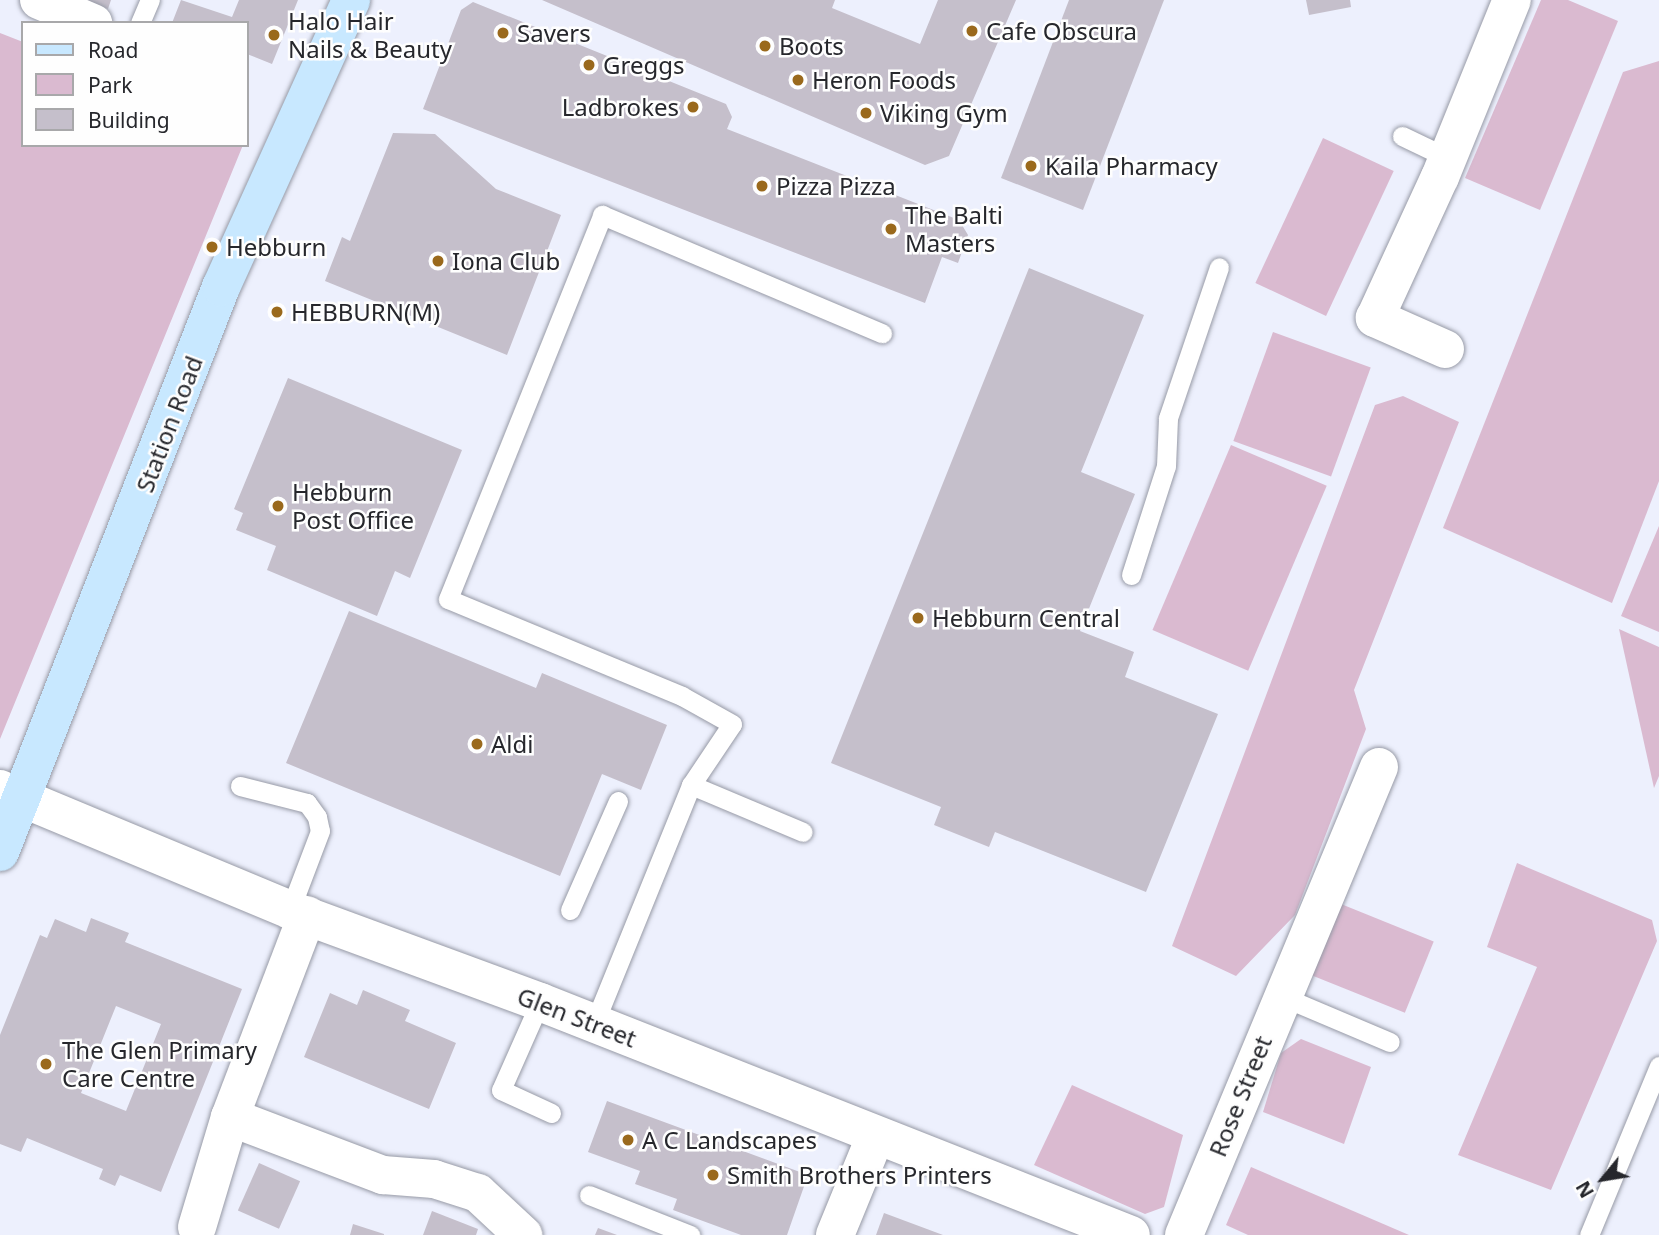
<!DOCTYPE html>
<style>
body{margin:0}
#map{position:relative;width:1659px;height:1235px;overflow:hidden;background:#edf0fd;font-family:"Noto Sans",sans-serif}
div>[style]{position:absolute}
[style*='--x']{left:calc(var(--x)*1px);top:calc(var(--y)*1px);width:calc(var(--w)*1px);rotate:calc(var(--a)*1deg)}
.green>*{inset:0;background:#dabad0;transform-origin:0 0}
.building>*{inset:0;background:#c5bfcb;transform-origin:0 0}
.roads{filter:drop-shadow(0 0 2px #979aa6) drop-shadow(0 0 2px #979aa6)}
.lane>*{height:19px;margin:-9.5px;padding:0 9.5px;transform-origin:9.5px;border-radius:9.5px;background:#fff}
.street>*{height:38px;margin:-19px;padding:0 19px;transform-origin:19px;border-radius:19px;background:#fff}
.secondary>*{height:38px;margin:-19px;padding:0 19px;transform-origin:19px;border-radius:19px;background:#c8e8ff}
.dots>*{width:19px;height:19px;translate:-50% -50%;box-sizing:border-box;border:4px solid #fefefe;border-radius:50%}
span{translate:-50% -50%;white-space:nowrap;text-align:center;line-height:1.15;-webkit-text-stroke:5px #fefefe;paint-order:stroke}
.poi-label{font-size:24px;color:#26272c}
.left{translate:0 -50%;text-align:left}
.right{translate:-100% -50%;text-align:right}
.street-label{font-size:24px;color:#26272c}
.legend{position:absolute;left:21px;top:21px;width:228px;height:126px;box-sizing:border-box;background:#fefefe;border:2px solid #a8a8aa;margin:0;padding:9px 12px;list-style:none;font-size:21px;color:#26272c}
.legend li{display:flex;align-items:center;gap:14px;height:35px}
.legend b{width:35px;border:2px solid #a8a8aa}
.north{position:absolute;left:1568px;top:1144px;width:70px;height:70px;-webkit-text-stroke:5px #fefefe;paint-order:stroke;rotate:240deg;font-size:19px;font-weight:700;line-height:28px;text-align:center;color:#26272c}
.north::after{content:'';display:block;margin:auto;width:24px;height:32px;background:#26272c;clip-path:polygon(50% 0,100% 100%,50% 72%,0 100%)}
</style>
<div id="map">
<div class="green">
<div style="clip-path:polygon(1541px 0,1568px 0,1618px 21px,1540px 210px,1465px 178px)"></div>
<div style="clip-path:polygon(0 33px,23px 42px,23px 145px,243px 145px,0 739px)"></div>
<div style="clip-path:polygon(1659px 61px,1659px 481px,1612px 603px,1443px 528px,1623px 72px)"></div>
<div style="left:1323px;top:138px;width:78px;height:160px;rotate:25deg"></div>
<div style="left:1273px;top:332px;width:104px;height:116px;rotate:20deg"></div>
<div style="clip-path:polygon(1403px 396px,1459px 422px,1354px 690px,1366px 729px,1295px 915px,1236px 976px,1172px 946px,1375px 405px)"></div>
<div style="left:1231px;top:445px;width:104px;height:201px;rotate:23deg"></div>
<div style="clip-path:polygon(1659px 526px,1659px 632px,1621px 616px)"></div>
<div style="clip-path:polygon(1619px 629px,1659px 647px,1659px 776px,1654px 788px)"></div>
<div style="clip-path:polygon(1517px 863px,1652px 920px,1657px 941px,1551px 1190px,1458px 1155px,1537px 967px,1487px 947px)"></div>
<div style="left:1341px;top:904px;width:100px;height:77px;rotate:22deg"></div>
<div style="clip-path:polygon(1301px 1039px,1371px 1067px,1344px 1144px,1263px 1112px,1281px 1053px)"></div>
<div style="clip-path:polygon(1072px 1085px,1183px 1135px,1164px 1207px,1145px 1214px,1034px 1165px)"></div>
<div style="clip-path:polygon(1251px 1167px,1409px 1235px,1248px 1235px,1226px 1225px)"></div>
</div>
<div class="building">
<div style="clip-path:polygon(85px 0,111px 0,108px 9px)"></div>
<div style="clip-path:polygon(181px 0,232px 17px,239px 0,298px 0,272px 64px,247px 54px,247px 23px,172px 23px)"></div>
<div style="clip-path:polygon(542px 0,835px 0,832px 8px,920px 44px,938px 0,1016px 0,949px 156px,925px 165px)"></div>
<div style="clip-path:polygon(1069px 0,1164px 0,1083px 210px,1001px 178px)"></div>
<div style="clip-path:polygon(1306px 0,1350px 0,1351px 7px,1309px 15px)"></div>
<div style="clip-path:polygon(473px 2px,726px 104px,732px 117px,727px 129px,959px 220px,968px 235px,958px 263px,942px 257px,925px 303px,423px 109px,461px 10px)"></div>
<div style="clip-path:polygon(393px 133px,435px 134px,496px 189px,561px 215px,507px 355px,325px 281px,342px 237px,350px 241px)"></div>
<div style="clip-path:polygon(1029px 268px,1144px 315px,1081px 472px,1135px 494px,1080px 631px,1134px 652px,1125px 677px,1218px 714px,1146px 892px,995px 832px,989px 847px,934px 825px,941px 807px,831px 763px)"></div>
<div style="clip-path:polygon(288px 378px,462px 450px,410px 578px,395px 571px,377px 616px,267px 570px,276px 546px,236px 530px,243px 513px,234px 509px)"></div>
<div style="clip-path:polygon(349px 611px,536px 688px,542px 673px,667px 725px,641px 790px,602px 774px,560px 876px,286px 763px)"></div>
<div style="clip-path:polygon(evenodd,91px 918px,129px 933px,125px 942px,242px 989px,161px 1192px,120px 1175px,115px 1186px,99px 1179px,103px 1169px,27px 1138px,21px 1152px,0 1144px,0 1035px,40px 935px,47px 938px,55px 919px,86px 932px,91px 918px,116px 1006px,161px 1024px,126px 1111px,81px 1093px,116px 1006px)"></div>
<div style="clip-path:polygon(363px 990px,410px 1010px,405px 1021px,456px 1043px,429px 1109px,304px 1057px,330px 993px,357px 1005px)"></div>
<div style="clip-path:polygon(607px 1101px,808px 1175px,787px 1235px,741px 1235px,673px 1210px,677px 1199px,635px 1184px,640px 1171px,588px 1152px)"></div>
<div style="left:259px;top:1163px;width:45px;height:52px;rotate:24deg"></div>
<div style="clip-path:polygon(432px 1211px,478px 1229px,476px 1235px,423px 1235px)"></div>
<div style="clip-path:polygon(884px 1213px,943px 1235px,876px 1235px)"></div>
<div style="clip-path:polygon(353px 1224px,384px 1234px,384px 1235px,350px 1235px)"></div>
<div style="clip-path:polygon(598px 1228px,617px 1235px,595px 1235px)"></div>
</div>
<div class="roads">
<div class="lane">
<div style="--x:140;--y:23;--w:25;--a:-67"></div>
<div style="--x:1402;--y:136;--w:51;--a:25.6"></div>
<div style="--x:1131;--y:575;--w:114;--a:-72.2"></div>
<div style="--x:1166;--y:466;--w:48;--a:-87.6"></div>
<div style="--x:1168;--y:418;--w:159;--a:-71.3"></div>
<div style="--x:691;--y:785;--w:73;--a:-56.1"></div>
<div style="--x:732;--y:724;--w:57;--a:-150.8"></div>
<div style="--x:682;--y:696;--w:253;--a:-157.5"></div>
<div style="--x:448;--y:599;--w:414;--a:-68.1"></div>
<div style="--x:602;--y:215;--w:304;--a:22.9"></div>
<div style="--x:240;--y:786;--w:69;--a:14.2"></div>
<div style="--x:307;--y:803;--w:17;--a:54"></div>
<div style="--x:317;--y:817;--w:14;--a:78"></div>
<div style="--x:320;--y:831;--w:85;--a:110.8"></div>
<div style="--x:570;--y:910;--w:119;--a:-66.2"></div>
<div style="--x:1281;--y:996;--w:118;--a:22.9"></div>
<div style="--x:540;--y:1002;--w:96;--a:113.9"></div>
<div style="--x:501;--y:1090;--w:55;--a:24.7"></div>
<div style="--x:594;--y:1024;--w:258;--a:-67.9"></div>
<div style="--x:691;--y:785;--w:121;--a:22.8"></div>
<div style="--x:589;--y:1195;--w:109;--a:21.6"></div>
<div style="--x:1589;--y:1235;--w:183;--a:-67.5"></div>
</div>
<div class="street">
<div style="--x:39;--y:0;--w:59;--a:23.1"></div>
<div style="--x:1445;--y:349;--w:77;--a:-156.1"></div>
<div style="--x:1375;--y:318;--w:155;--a:-65.3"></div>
<div style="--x:1440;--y:177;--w:191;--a:-67.9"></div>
<div style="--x:0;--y:789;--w:314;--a:22.6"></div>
<div style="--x:290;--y:910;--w:266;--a:20.2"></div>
<div style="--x:540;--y:1002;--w:635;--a:21.52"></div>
<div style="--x:230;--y:1117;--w:164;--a:20.8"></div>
<div style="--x:383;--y:1175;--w:51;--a:4.5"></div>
<div style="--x:434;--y:1179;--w:46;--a:17.7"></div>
<div style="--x:478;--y:1193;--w:62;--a:43"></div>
<div style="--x:197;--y:1227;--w:115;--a:-73.3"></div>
<div style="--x:230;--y:1117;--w:216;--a:-69.1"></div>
<div style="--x:835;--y:1235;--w:108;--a:-67.7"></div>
<div style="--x:1184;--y:1235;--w:507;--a:-67.38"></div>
</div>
<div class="secondary">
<div style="--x:0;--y:852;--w:607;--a:-68.64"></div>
<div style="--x:221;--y:287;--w:315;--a:-65.6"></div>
</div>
</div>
<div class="dots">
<div style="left:972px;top:31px;background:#9a691c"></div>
<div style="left:503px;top:33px;background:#9a691c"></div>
<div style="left:274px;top:35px;background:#9a691c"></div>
<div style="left:765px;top:46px;background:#9a691c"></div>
<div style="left:589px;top:65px;background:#9a691c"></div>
<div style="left:798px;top:80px;background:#9a691c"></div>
<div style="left:693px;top:107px;background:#9a691c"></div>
<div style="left:866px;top:113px;background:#9a691c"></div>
<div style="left:1031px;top:166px;background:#9a691c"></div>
<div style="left:762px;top:186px;background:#9a691c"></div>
<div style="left:891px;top:229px;background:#9a691c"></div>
<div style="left:212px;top:247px;background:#9a691c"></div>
<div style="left:438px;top:261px;background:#9a691c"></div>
<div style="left:277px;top:312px;background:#9a691c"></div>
<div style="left:278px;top:506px;background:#9a691c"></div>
<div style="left:918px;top:618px;background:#9a691c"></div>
<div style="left:477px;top:744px;background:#9a691c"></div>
<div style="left:46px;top:1064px;background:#9a691c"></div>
<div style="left:628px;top:1140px;background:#9a691c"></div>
<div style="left:713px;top:1175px;background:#9a691c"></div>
</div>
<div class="poi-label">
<span class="left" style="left:288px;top:35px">Halo Hair<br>Nails &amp; Beauty</span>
<span class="left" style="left:986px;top:31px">Cafe Obscura</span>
<span class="left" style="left:517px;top:33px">Savers</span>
<span class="left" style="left:779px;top:46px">Boots</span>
<span class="left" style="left:603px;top:65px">Greggs</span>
<span class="left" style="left:812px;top:80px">Heron Foods</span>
<span class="right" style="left:679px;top:107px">Ladbrokes</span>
<span class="left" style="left:880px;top:113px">Viking Gym</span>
<span class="left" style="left:1045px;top:166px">Kaila Pharmacy</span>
<span class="left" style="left:776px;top:186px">Pizza Pizza</span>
<span class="left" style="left:905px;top:229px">The Balti<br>Masters</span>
<span class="left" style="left:226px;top:247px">Hebburn</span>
<span class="left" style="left:452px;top:261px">Iona Club</span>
<span class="left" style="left:291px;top:312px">HEBBURN(M)</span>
<span class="left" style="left:292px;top:506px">Hebburn<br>Post Office</span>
<span class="left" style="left:932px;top:618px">Hebburn Central</span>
<span class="left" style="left:491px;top:744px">Aldi</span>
<span class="left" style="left:62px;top:1064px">The Glen Primary<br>Care Centre</span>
<span class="left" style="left:642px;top:1140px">A C Landscapes</span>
<span class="left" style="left:727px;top:1175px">Smith Brothers Printers</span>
</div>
<div class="street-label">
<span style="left:169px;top:424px;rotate:-69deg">Station Road</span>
<span style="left:577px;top:1017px;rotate:21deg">Glen Street</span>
<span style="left:1240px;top:1096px;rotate:-68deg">Rose Street</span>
</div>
<ul class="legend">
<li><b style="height:9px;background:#c8e8ff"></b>Road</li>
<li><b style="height:19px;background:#dabad0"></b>Park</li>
<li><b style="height:19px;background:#c5bfcb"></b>Building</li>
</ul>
<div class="north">N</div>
</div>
